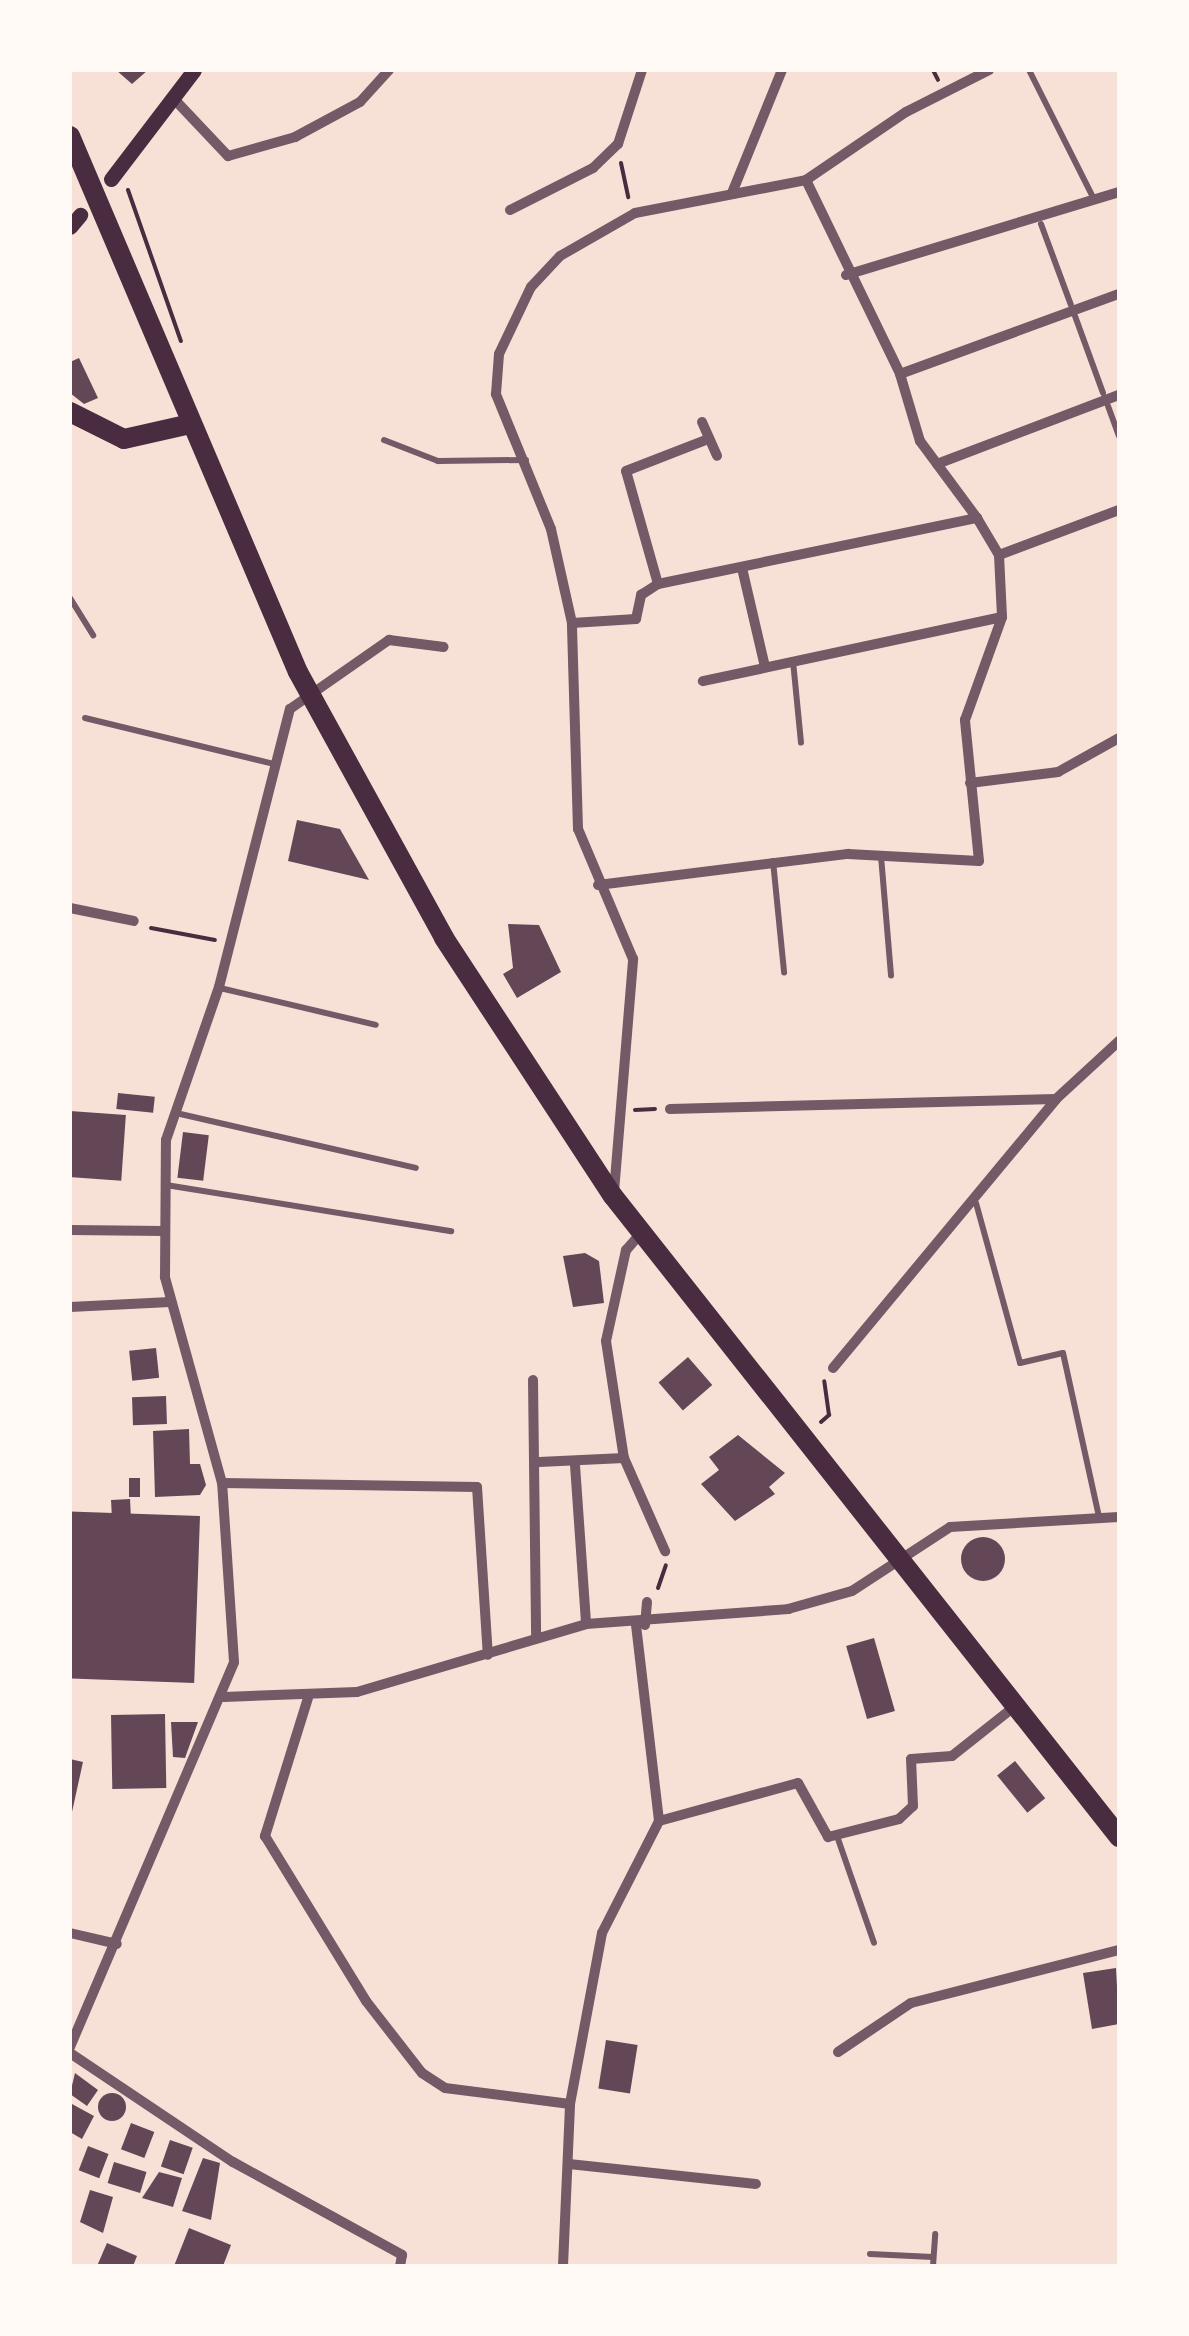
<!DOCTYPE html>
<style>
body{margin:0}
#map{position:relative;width:1189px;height:2336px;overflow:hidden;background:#f7e1d7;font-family:Jost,sans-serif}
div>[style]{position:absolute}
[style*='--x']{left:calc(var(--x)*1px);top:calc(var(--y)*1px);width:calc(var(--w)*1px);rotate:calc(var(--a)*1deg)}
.building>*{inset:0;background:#644757;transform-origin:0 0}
.round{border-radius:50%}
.path>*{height:4px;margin:-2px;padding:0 2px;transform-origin:2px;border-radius:2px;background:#4a2c40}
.service>*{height:6px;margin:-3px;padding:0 3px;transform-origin:3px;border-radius:3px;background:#755966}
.minor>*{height:10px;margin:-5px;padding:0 5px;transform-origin:5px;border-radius:5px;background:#755966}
.secondary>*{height:15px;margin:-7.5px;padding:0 7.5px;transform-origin:7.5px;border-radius:7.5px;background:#4a2c40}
.trunk>*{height:20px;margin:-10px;padding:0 10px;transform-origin:10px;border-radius:10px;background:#4a2c40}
span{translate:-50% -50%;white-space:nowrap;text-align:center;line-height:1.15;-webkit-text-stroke:10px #fffaf5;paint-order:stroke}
.frame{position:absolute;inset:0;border:72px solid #fffaf5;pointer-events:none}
</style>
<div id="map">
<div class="building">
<div style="clip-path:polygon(116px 70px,148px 70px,132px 84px)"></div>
<div style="clip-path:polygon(79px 358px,98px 398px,84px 404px,70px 393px,70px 362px)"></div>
<div style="clip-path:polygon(297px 820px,340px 829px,369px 880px,288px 861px)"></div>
<div style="clip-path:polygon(508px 924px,539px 925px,561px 972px,517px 998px,503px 974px,513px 968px)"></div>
<div style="left:118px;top:1093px;width:37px;height:16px;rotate:6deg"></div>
<div style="left:70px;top:1111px;width:56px;height:66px;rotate:4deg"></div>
<div style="left:183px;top:1132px;width:26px;height:46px;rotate:7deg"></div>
<div style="clip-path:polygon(585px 1253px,599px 1261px,604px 1303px,573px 1307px,563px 1256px)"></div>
<div style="left:156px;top:1348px;width:30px;height:27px;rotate:84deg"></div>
<div style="left:688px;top:1357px;width:37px;height:39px;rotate:49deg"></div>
<div style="left:166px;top:1396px;width:28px;height:34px;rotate:88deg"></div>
<div style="clip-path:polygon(189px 1429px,190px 1464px,200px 1464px,206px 1485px,200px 1495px,155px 1497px,153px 1431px)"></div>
<div style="clip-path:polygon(738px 1435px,785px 1473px,769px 1487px,775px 1494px,735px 1521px,701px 1484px,719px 1470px,709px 1457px)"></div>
<div style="left:129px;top:1478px;width:11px;height:19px"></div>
<div style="left:130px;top:1499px;width:20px;height:19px;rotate:87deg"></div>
<div style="left:200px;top:1516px;width:167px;height:130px;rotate:92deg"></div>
<div class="round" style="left:961px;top:1537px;width:44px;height:44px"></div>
<div style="left:874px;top:1638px;width:76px;height:29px;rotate:74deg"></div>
<div style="left:165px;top:1714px;width:74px;height:54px;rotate:89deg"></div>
<div style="clip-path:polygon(171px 1722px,198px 1722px,185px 1758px,173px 1757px)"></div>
<div style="clip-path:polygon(70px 1759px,83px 1762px,72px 1812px,70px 1812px)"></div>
<div style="left:1015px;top:1761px;width:48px;height:23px;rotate:51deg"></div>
<div style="clip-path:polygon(1116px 1968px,1119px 2024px,1092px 2029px,1083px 1973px)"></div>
<div style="left:606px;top:2040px;width:32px;height:49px;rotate:9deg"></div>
<div style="clip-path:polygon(75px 2073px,98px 2090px,87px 2106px,70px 2094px)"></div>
<div class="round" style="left:98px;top:2093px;width:28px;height:28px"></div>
<div style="clip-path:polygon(72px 2104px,94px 2116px,82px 2139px,70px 2132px)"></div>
<div style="left:131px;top:2123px;width:25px;height:28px;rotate:21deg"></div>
<div style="left:170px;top:2140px;width:24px;height:28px;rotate:19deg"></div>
<div style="left:88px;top:2146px;width:22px;height:26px;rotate:21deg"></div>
<div style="clip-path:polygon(203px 2158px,220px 2163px,211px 2220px,182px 2211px)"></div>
<div style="left:114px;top:2162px;width:34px;height:22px;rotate:17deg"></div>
<div style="clip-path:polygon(159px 2172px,182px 2178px,173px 2207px,142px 2198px)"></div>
<div style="clip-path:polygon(90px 2190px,113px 2197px,103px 2233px,80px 2222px)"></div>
<div style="clip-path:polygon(189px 2228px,231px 2245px,223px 2266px,174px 2266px)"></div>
<div style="clip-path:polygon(107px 2243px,137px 2256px,133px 2266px,97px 2266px)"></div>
</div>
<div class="path">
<div style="--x:933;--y:70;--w:11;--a:63"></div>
<div style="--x:621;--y:163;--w:35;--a:78"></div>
<div style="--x:128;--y:190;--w:160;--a:70.7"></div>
<div style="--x:151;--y:928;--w:65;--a:10.6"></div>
<div style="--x:635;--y:1110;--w:20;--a:-3"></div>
<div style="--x:821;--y:1422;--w:11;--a:-41"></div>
<div style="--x:829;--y:1415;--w:34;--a:-98"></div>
<div style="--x:658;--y:1588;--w:24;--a:-71"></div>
</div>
<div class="service">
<div style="--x:1029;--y:70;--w:144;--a:63.3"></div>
<div style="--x:1041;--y:224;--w:86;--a:69.7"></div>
<div style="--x:1075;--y:316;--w:82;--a:70"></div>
<div style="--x:1108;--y:406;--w:32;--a:70"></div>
<div style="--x:384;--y:440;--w:58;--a:21.3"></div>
<div style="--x:438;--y:461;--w:88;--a:-0.7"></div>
<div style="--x:70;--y:598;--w:44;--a:58.1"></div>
<div style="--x:793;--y:661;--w:82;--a:84.4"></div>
<div style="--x:85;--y:718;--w:195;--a:13.7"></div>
<div style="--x:881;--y:856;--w:120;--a:85.2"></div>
<div style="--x:773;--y:861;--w:112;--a:84.3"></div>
<div style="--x:220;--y:988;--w:160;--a:13.3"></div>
<div style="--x:176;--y:1113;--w:246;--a:12.9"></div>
<div style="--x:166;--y:1185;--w:289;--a:9.2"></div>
<div style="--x:976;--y:1203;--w:166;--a:74.6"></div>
<div style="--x:1020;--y:1363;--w:44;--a:-13.1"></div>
<div style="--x:1063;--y:1353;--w:168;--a:77.6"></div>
<div style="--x:837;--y:1836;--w:113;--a:70.9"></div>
<div style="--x:870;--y:2254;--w:63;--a:2.7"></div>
<div style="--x:933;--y:2266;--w:32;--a:-86"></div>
</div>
<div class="minor">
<div style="--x:176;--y:101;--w:76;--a:46.6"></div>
<div style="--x:228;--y:156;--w:70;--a:-15.8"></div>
<div style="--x:295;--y:137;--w:74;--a:-28.3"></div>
<div style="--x:360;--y:102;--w:43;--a:-47.8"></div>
<div style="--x:806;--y:180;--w:216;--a:64.1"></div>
<div style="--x:900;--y:374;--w:70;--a:73.4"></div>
<div style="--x:920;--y:441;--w:96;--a:53.5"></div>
<div style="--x:732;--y:193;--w:133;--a:-67.9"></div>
<div style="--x:510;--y:210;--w:93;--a:-26.8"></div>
<div style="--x:593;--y:168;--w:35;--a:-44"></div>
<div style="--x:618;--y:144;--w:78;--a:-72"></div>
<div style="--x:846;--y:275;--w:285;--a:-16.9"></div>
<div style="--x:900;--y:374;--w:233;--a:-20.1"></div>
<div style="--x:702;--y:422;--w:37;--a:66"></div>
<div style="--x:937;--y:464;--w:195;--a:-20.8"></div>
<div style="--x:999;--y:555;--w:128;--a:-20.6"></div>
<div style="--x:742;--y:568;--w:102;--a:76.9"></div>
<div style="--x:658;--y:584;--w:117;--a:-105.8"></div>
<div style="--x:626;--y:471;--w:88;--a:-21.3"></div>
<div style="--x:572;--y:623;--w:64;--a:-3.6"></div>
<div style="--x:636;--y:619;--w:25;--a:-78"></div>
<div style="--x:641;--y:595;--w:20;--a:-33"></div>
<div style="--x:658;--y:584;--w:326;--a:-11.7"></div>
<div style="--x:977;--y:518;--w:43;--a:59.3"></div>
<div style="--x:999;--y:555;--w:62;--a:87.2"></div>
<div style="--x:1002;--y:617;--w:306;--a:167.9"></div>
<div style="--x:970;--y:783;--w:89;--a:-7.1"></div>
<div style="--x:1058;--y:772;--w:70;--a:-29.1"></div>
<div style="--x:598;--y:885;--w:252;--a:-7.1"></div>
<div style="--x:848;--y:854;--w:131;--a:3.1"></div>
<div style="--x:979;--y:861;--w:142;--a:-95.7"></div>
<div style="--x:965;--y:720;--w:109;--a:-70.2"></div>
<div style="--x:70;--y:908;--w:65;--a:11.5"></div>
<div style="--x:670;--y:1109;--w:386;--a:-1.5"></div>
<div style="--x:614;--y:1192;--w:234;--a:-85.3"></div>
<div style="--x:633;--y:959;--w:141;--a:-112.9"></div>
<div style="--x:578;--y:829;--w:206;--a:-91.7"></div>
<div style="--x:572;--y:623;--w:96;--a:-102.6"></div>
<div style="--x:551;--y:529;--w:146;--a:-112.2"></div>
<div style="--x:496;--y:394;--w:40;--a:-85.7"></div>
<div style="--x:499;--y:354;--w:74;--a:-64.5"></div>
<div style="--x:531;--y:287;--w:42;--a:-46.9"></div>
<div style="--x:560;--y:256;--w:86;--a:-29.8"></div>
<div style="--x:635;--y:213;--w:174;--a:-10.9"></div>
<div style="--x:806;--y:180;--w:121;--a:-34.2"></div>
<div style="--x:906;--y:112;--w:93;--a:-26.8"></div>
<div style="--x:70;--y:1230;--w:94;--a:0.6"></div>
<div style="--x:641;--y:1233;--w:23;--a:131"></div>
<div style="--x:626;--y:1250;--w:93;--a:102.4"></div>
<div style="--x:606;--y:1341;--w:118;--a:81.3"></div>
<div style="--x:624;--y:1458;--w:102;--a:66.2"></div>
<div style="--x:70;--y:1307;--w:100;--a:-2.9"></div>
<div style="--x:833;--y:1368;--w:349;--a:-50.3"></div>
<div style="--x:1056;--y:1099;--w:86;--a:-42.6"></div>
<div style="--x:533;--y:1380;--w:255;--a:89.3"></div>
<div style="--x:539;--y:1462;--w:85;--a:-2.7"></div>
<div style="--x:575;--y:1465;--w:159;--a:86"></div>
<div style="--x:222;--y:1483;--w:255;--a:0.9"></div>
<div style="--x:477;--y:1487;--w:168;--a:86.3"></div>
<div style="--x:636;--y:1625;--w:197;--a:83.3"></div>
<div style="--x:645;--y:1625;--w:23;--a:-85"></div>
<div style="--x:224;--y:1697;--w:133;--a:-2.2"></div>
<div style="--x:357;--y:1692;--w:239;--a:-16.5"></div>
<div style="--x:586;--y:1624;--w:203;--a:-4.2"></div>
<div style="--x:788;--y:1609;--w:66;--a:-15.7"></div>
<div style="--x:852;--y:1591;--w:117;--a:-33.1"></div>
<div style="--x:950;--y:1527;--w:169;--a:-3.4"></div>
<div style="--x:308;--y:1698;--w:145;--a:107.3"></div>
<div style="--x:265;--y:1836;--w:193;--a:58.5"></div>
<div style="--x:366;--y:2001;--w:91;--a:52.1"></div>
<div style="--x:422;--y:2073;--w:27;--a:33"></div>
<div style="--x:445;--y:2088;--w:126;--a:7.3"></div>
<div style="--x:70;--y:1933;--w:48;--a:13.2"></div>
<div style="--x:70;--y:2047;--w:418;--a:-66.9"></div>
<div style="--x:234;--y:1662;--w:179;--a:-93.8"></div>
<div style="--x:222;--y:1483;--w:214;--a:-105.5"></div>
<div style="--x:165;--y:1277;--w:137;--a:-89.6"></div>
<div style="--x:166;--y:1140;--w:162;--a:-70.9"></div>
<div style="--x:219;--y:987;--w:287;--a:-75.7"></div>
<div style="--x:290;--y:709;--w:121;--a:-34.9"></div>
<div style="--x:389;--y:640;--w:55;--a:7.3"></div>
<div style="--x:838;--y:2052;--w:88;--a:-33.9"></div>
<div style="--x:911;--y:2003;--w:215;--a:-14.3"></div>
<div style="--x:70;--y:2053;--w:196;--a:33.8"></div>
<div style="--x:233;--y:2162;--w:193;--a:28.8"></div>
<div style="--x:402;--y:2255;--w:11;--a:100"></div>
<div style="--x:569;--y:2164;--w:188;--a:6.1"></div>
<div style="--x:563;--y:2266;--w:162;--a:-87.5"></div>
<div style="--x:570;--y:2104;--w:174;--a:-79.4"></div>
<div style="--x:602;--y:1933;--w:126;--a:-63"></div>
<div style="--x:659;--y:1821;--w:144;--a:-15.3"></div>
<div style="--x:798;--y:1783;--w:62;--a:60.9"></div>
<div style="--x:828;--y:1837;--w:73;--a:-14.2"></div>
<div style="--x:899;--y:1819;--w:19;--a:-43"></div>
<div style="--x:913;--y:1806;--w:47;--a:-92.4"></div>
<div style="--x:911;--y:1759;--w:41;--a:-4.2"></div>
<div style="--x:952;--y:1756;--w:80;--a:-38.4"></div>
</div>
<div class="secondary">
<div style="--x:111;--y:179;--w:137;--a:-52.7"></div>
<div style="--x:70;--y:227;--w:16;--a:-50"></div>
</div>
<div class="trunk">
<div style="--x:70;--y:136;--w:582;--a:66.96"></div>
<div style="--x:298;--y:672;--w:303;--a:61.2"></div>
<div style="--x:444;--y:938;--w:308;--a:56.8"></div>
<div style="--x:613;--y:1196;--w:817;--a:51.71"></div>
<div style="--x:70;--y:412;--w:60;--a:26.6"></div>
<div style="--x:124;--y:439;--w:68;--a:-12.8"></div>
</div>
<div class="frame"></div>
</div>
